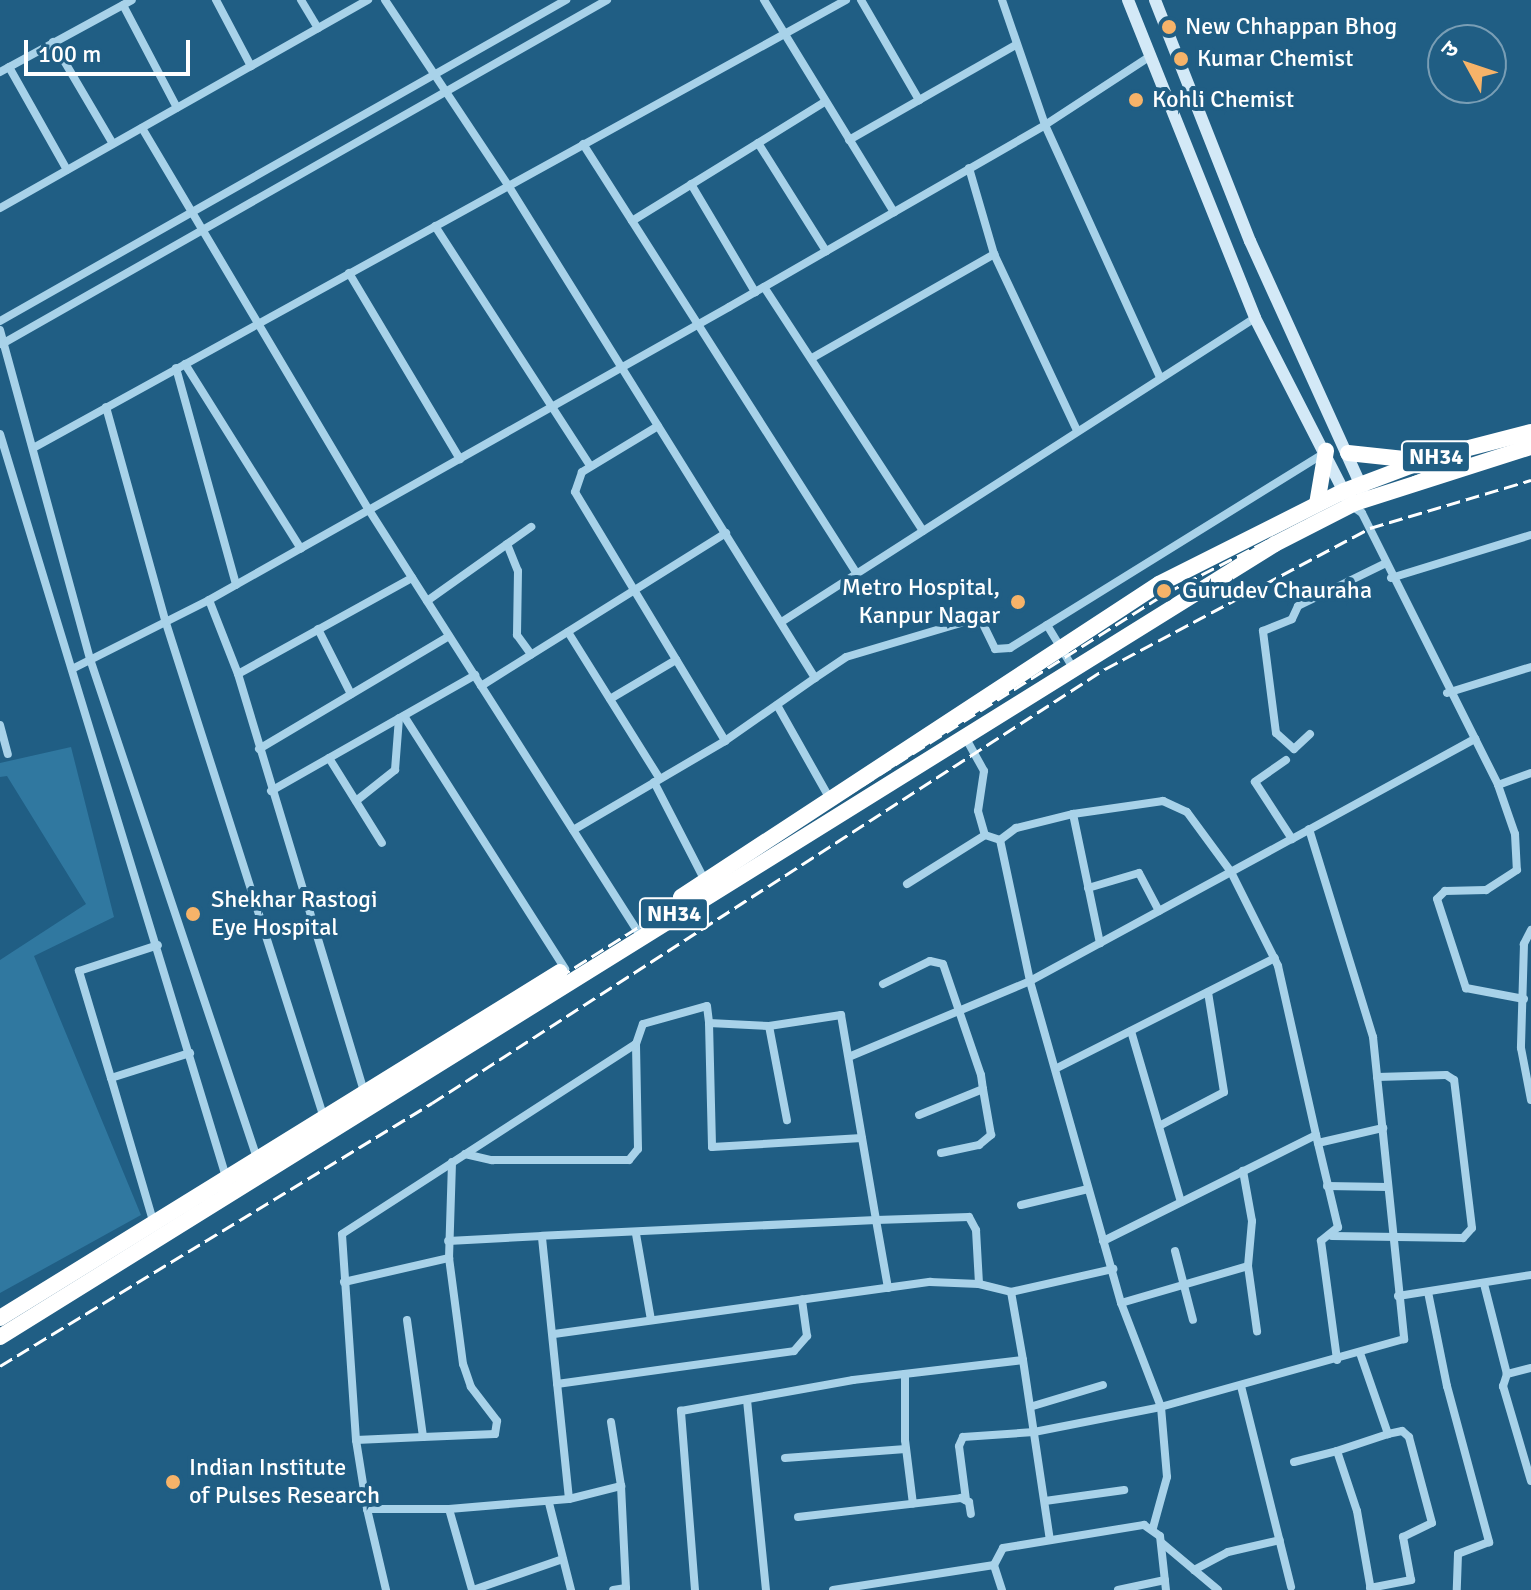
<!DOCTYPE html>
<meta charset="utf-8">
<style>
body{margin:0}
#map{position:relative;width:1531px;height:1590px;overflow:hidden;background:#205e84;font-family:Signika,"Noto Sans Devanagari",sans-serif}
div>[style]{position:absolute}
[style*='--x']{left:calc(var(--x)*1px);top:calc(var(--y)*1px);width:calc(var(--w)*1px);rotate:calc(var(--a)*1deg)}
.green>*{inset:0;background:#3078a0}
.street>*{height:8px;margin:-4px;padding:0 4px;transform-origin:4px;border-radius:4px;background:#a8d2e9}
.secondary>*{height:12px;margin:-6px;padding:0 6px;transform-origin:6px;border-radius:6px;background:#d3e9f7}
.highway>*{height:16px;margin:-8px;padding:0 8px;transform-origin:8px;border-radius:8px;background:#fff}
.rail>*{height:3px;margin-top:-1.5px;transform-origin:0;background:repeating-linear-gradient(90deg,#fff 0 14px,transparent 0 20px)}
.dots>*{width:22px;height:22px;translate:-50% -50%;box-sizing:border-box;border:4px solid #205e84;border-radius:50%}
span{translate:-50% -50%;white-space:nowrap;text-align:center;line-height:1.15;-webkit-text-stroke:8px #205e84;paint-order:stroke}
.shield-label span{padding:2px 6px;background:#205e84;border:2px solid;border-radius:6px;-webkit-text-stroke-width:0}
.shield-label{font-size:22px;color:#fff;font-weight:700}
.poi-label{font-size:24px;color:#fff}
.left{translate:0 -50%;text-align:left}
.right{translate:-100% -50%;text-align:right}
.north{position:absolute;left:1427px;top:24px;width:80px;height:80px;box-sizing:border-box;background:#205e84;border:2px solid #799eb5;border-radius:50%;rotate:310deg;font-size:22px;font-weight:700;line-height:32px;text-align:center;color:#fff}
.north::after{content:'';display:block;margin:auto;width:28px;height:36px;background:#f6b369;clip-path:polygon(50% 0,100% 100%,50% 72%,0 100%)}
.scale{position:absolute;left:24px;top:40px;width:166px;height:36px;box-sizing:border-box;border:4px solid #fff;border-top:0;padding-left:10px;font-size:24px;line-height:28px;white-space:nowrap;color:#fff;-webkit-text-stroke:6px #205e84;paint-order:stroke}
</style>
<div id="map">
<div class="green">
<div style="clip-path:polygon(71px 747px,114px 917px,34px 956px,141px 1215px,0 1293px,0 960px,86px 904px,7px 776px,0 777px,0 763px)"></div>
</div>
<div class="street">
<div style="--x:216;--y:0;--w:75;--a:62.1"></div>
<div style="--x:301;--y:0;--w:33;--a:59"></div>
<div style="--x:385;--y:0;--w:222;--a:56.4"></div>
<div style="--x:508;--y:185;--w:581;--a:58.09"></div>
<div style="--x:815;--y:678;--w:110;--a:145"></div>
<div style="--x:725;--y:741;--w:176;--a:149.6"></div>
<div style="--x:764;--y:0;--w:249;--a:58.5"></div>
<div style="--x:861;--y:0;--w:116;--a:59.9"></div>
<div style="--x:1002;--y:0;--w:132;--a:71"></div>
<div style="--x:1045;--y:125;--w:277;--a:65.5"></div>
<div style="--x:123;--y:5;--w:116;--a:62.3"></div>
<div style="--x:53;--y:42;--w:118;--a:59.5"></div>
<div style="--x:9;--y:67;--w:118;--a:60.6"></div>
<div style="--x:0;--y:72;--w:150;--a:-28.6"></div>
<div style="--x:142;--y:128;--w:444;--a:59.3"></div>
<div style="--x:369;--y:510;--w:504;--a:57.48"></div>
<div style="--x:849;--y:140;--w:193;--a:-29.7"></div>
<div style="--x:758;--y:143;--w:128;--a:57.8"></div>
<div style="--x:583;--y:144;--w:510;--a:57.49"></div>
<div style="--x:969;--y:168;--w:90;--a:73.8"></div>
<div style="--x:994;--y:254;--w:195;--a:64.8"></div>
<div style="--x:691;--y:184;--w:126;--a:59.3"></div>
<div style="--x:0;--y:208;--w:423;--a:-29.5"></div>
<div style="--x:632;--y:221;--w:227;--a:-31.7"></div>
<div style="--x:435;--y:226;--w:286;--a:57.1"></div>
<div style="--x:349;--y:273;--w:217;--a:59.2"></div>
<div style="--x:764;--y:287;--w:291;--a:56.9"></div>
<div style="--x:0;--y:321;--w:651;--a:-29.56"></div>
<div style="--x:0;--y:330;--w:344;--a:74.7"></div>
<div style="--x:91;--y:662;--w:523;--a:71.5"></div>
<div style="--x:2;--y:344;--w:696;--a:-29.62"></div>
<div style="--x:812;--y:358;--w:210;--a:-29.7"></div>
<div style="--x:185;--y:364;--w:218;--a:57.9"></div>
<div style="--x:176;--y:368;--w:225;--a:74.5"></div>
<div style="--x:106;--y:407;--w:224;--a:74.5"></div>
<div style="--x:166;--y:623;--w:520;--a:72.3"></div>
<div style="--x:658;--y:426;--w:89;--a:148.8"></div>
<div style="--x:582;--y:472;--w:21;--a:109"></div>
<div style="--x:575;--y:492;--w:291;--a:58.9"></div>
<div style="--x:0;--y:434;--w:780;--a:73.08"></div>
<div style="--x:35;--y:447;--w:926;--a:-28.86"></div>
<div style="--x:1352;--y:506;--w:12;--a:35"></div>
<div style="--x:1362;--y:513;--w:304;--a:63.4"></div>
<div style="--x:1498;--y:785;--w:35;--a:-20"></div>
<div style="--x:507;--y:544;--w:29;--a:68"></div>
<div style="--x:518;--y:571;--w:64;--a:90.9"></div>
<div style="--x:517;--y:635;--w:24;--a:54"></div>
<div style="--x:1391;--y:578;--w:146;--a:-17.1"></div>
<div style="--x:209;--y:600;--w:79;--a:68.6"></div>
<div style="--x:238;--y:674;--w:437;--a:73.2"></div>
<div style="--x:427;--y:601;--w:128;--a:-35.4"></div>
<div style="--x:783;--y:621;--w:561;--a:-32.7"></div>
<div style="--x:1047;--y:625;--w:50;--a:58.8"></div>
<div style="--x:318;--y:629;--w:73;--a:63.1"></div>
<div style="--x:568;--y:632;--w:173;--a:58"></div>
<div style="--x:72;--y:669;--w:153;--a:-26.7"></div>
<div style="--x:209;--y:600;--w:597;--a:-29.4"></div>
<div style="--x:729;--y:307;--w:365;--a:-29.9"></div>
<div style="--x:1045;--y:125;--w:124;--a:-33.2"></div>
<div style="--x:238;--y:674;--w:199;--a:-28.9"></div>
<div style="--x:815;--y:678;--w:37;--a:-34"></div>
<div style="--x:846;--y:657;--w:134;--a:-16.5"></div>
<div style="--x:974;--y:619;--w:9;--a:21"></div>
<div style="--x:982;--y:622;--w:30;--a:64"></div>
<div style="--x:995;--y:649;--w:15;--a:-4"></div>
<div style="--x:1010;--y:648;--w:368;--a:-31.8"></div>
<div style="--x:481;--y:686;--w:289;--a:-32"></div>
<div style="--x:1447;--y:693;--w:88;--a:-17.2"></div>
<div style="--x:610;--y:699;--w:77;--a:-30.6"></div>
<div style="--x:777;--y:705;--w:110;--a:60.6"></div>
<div style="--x:404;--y:716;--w:300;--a:57.5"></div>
<div style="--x:0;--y:725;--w:30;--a:75"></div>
<div style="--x:1310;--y:734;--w:22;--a:137"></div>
<div style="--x:1294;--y:749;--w:24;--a:-138"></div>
<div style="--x:1276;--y:733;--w:103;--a:-97.3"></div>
<div style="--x:1263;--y:631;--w:31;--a:-22"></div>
<div style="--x:1292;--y:619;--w:14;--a:-65"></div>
<div style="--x:1298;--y:606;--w:96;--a:-26"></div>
<div style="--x:964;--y:735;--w:41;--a:60.9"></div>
<div style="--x:984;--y:771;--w:40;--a:98.5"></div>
<div style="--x:978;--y:811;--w:25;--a:74"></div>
<div style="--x:259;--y:749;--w:221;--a:-30.7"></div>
<div style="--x:329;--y:758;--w:100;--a:58.1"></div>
<div style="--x:1286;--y:760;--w:38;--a:145"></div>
<div style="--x:1255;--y:782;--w:68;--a:57"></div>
<div style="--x:654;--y:782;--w:111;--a:62.7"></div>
<div style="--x:1498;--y:785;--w:52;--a:70.9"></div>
<div style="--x:1515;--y:834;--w:36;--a:87"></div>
<div style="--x:1517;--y:870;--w:37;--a:147"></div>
<div style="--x:1486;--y:890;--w:41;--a:178.6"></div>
<div style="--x:1445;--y:891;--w:11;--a:135"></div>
<div style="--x:1437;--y:899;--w:94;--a:72"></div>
<div style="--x:1466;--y:988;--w:59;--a:10.7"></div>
<div style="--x:271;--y:791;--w:235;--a:-29.6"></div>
<div style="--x:356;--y:801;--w:50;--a:-38.5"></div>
<div style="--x:395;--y:770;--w:52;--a:-85.6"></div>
<div style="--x:1073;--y:814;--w:132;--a:78.2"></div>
<div style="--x:1309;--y:829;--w:218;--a:72.9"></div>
<div style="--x:1373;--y:1037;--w:304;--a:84.1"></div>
<div style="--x:1404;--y:1339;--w:252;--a:164.4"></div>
<div style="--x:1161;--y:1407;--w:111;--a:-111"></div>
<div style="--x:1121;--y:1303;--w:335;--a:-105.8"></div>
<div style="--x:1030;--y:981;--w:298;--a:-28.5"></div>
<div style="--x:1292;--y:839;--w:209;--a:-28.7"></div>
<div style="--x:907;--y:884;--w:92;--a:-32.1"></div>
<div style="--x:985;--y:835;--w:16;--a:18"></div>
<div style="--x:1000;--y:840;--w:20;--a:-37"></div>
<div style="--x:1016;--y:828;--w:59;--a:-13.8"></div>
<div style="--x:1073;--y:814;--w:91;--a:-8.2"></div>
<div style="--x:1163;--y:801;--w:26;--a:25"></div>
<div style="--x:1187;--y:812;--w:74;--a:53.7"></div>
<div style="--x:1231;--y:872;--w:105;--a:63.4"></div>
<div style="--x:1278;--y:966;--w:173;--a:77.3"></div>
<div style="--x:1316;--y:1135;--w:238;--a:153.5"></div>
<div style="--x:1088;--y:888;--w:53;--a:-16.4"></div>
<div style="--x:1139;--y:873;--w:43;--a:62.2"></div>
<div style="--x:1531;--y:930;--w:16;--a:117"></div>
<div style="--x:1524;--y:944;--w:104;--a:91.7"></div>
<div style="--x:1521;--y:1048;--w:53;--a:79.1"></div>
<div style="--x:883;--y:984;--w:52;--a:-26.1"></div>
<div style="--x:930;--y:961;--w:13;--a:13"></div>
<div style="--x:943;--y:964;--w:117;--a:71.1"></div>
<div style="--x:981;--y:1075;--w:14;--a:82"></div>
<div style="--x:983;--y:1089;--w:69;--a:157.9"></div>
<div style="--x:709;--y:1023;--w:124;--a:88.6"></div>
<div style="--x:712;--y:1147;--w:150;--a:-3.4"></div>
<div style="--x:769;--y:1026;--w:96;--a:79.2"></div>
<div style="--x:1131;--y:1031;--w:178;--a:73.7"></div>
<div style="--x:851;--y:1056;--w:194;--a:-22.7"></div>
<div style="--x:1030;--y:981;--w:144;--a:-102"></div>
<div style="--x:1057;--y:1068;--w:244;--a:-26.8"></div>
<div style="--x:111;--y:1078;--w:112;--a:-106.7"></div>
<div style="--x:79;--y:971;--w:83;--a:-18.2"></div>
<div style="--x:1159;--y:1126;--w:73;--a:-27.6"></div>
<div style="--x:1224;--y:1092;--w:101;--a:-99.1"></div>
<div style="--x:1316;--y:1135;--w:95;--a:76.6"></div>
<div style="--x:1338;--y:1227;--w:22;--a:141"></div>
<div style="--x:1321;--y:1241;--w:120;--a:82.3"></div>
<div style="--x:1318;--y:1143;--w:67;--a:-13"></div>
<div style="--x:941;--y:1153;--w:39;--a:-12"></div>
<div style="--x:979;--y:1145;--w:16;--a:-40"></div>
<div style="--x:991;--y:1135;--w:47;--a:-99.9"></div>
<div style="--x:465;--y:1154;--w:28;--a:13"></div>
<div style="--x:492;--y:1160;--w:137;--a:0"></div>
<div style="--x:629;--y:1160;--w:14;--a:-51"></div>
<div style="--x:638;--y:1149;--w:105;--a:-91.1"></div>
<div style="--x:636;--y:1044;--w:21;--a:-71"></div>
<div style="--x:643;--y:1024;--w:66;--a:-15.7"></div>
<div style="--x:707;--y:1006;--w:17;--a:83"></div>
<div style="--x:709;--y:1023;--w:60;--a:2.9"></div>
<div style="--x:769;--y:1026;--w:73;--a:-8.7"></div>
<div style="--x:841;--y:1015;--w:208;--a:80.3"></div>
<div style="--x:876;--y:1220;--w:334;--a:177.3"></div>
<div style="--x:1327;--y:1186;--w:61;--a:0.9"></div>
<div style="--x:1021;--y:1205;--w:69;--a:-13.4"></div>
<div style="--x:154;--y:1224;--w:152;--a:-106.4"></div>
<div style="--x:111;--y:1078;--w:83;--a:-17.6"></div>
<div style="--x:636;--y:1234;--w:87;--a:80.1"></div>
<div style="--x:1332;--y:1236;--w:131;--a:0.9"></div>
<div style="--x:1463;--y:1238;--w:13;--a:-48"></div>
<div style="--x:1472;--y:1228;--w:149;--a:-96.9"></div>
<div style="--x:1454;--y:1080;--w:9;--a:-148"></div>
<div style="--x:1446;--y:1075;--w:69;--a:178.3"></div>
<div style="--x:1175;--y:1251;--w:71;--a:75.4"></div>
<div style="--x:1248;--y:1266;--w:66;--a:82.1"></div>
<div style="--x:344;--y:1282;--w:108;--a:-12.9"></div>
<div style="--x:1484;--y:1284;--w:93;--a:75.7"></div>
<div style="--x:888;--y:1288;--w:69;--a:-100"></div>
<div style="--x:876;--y:1220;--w:93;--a:-1.8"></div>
<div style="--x:969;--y:1217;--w:15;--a:62"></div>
<div style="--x:976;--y:1230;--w:54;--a:86.8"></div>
<div style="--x:1428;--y:1292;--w:96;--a:78.6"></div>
<div style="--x:1447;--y:1386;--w:162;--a:74.9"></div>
<div style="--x:1489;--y:1542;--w:33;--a:159"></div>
<div style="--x:1458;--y:1554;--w:36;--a:92"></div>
<div style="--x:1398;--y:1296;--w:135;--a:-9"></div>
<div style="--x:1121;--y:1303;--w:132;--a:-16.2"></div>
<div style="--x:1248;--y:1266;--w:45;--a:-84.9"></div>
<div style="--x:1252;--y:1221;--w:51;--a:-100.2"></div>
<div style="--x:407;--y:1320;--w:118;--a:82.2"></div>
<div style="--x:423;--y:1437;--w:72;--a:-2.4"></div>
<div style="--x:495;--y:1434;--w:13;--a:-81"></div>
<div style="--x:497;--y:1421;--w:43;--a:-127.4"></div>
<div style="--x:471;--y:1387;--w:24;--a:-109"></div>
<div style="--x:463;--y:1364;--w:107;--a:-97.5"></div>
<div style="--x:449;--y:1258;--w:96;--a:-88.2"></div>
<div style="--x:554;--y:1334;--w:380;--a:-7.9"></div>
<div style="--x:930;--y:1282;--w:49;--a:2.3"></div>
<div style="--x:979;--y:1284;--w:33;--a:14"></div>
<div style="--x:1360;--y:1353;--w:86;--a:70.9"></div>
<div style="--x:1388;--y:1434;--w:54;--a:161.6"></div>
<div style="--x:1337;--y:1451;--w:63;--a:71.6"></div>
<div style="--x:1357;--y:1511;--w:80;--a:80"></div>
<div style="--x:1023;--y:1360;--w:182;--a:81.5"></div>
<div style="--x:1531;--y:1368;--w:25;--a:166"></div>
<div style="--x:1507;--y:1374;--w:13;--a:108"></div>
<div style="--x:1503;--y:1386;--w:99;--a:73.6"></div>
<div style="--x:905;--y:1374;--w:66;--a:90"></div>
<div style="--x:905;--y:1440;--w:64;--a:82.9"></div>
<div style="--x:557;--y:1384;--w:239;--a:-7.9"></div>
<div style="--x:794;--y:1351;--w:20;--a:-49"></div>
<div style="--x:807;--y:1336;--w:37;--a:-98"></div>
<div style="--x:1241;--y:1386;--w:207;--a:76"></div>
<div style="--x:747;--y:1400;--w:191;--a:84.3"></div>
<div style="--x:1033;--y:1406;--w:73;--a:-16.7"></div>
<div style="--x:611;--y:1422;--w:65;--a:81.1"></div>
<div style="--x:423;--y:1437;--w:67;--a:177.4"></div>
<div style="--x:356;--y:1440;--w:206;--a:-93.9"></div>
<div style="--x:342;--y:1234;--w:350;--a:-32.9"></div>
<div style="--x:356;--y:1440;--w:70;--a:80.9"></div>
<div style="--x:785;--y:1458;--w:121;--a:-4.3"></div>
<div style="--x:1294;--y:1462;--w:44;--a:-14.3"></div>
<div style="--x:569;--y:1499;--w:54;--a:-14"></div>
<div style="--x:621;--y:1486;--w:102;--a:87.2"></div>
<div style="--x:626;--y:1588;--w:13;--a:171"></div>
<div style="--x:966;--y:1500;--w:54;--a:-97.4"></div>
<div style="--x:959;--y:1446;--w:10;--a:-66"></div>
<div style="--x:963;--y:1437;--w:71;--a:-4"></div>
<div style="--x:1034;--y:1432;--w:129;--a:-11.1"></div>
<div style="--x:1161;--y:1407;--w:70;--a:85.1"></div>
<div style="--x:1167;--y:1477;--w:53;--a:105.4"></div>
<div style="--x:1045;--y:1501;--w:80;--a:-7.9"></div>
<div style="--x:549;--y:1503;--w:90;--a:75.8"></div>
<div style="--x:449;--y:1509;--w:84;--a:74.1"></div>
<div style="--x:798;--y:1517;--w:164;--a:-6.6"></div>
<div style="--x:961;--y:1498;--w:9;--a:27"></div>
<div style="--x:969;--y:1502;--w:12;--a:81"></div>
<div style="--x:1162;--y:1543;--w:73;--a:40"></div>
<div style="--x:1194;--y:1570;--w:38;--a:-28"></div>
<div style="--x:1228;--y:1552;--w:53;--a:-13"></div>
<div style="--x:1370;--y:1588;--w:42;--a:-11"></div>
<div style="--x:1411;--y:1580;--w:44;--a:-100.5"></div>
<div style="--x:1403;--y:1537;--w:32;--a:-26"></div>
<div style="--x:1432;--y:1523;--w:89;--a:-105"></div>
<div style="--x:1409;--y:1437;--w:9;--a:-139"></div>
<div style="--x:1402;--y:1431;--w:14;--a:168"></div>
<div style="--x:386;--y:1590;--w:83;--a:-103.2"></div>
<div style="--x:367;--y:1509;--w:82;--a:0"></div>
<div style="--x:449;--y:1509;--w:120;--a:-4.8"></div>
<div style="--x:569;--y:1499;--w:264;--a:-95.9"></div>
<div style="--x:542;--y:1236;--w:94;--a:177"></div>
<div style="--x:473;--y:1590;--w:95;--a:-19"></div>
<div style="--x:695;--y:1590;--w:180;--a:-94.5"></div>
<div style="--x:681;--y:1411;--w:175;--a:-10.2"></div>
<div style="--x:853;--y:1380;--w:171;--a:-6.7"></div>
<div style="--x:1023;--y:1360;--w:69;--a:-100"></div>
<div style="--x:1011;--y:1292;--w:105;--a:-12.7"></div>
<div style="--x:833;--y:1590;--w:163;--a:-8.8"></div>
<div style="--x:1002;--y:1590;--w:26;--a:-108"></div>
<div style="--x:994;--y:1565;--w:19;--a:-62"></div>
<div style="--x:1003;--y:1548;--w:143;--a:-9.3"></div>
<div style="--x:1144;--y:1525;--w:19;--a:35"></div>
<div style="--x:1160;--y:1536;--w:54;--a:83.7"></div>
<div style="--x:1118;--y:1590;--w:48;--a:-12"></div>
</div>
<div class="secondary">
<div style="--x:1128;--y:0;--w:342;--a:68.2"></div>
<div style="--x:1255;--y:318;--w:202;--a:62.9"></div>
<div style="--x:1155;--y:0;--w:259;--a:68.5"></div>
<div style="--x:1250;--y:241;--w:273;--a:65.6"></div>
</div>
<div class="highway">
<div style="--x:1348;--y:453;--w:66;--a:6.1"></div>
<div style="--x:1317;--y:504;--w:54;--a:-80.4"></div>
<div style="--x:681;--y:897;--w:571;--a:-33.22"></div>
<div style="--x:1159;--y:584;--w:207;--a:-26.7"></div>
<div style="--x:1344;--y:491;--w:96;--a:-20.7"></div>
<div style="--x:1434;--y:457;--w:100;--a:-14.5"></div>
<div style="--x:0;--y:1318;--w:658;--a:-31.71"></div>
<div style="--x:0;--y:1337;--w:1501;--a:-31.88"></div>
<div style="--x:1275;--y:544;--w:90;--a:-27.1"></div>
<div style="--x:1355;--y:503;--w:185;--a:-17.7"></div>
</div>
<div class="rail">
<div style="--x:0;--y:1331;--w:1380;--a:-32.33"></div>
<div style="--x:1166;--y:593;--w:172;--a:-27.3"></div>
<div style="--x:1319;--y:514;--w:116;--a:-21.3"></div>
<div style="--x:1427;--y:472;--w:107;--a:-14.6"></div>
<div style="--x:0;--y:1366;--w:506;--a:-31.33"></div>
<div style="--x:432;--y:1103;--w:801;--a:-32.82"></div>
<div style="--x:1105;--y:669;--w:300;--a:-28"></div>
<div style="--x:1370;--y:528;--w:168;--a:-16.6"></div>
</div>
<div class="dots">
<div style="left:1169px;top:27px;background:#f6b369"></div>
<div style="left:1181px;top:59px;background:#f6b369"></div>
<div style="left:1136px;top:100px;background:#f6b369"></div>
<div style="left:1164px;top:591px;background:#f6b369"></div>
<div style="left:1018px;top:602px;background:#f6b369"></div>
<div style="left:193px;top:914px;background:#f6b369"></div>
<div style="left:173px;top:1482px;background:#f6b369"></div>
</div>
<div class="shield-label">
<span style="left:1436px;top:457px">NH34</span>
<span style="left:674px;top:914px">NH34</span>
</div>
<div class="poi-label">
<span class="left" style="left:1185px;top:27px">New Chhappan Bhog</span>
<span class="left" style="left:1197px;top:59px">Kumar Chemist</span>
<span class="left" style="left:1152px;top:100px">Kohli Chemist</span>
<span class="right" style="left:1000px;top:602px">Metro Hospital,<br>Kanpur Nagar</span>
<span class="left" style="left:1182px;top:591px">Gurudev Chauraha</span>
<span class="left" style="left:211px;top:914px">Shekhar Rastogi<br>Eye Hospital</span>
<span class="left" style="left:189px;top:1482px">Indian Institute<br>of Pulses Research</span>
</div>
<div class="north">उ</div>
<div class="scale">100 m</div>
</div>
